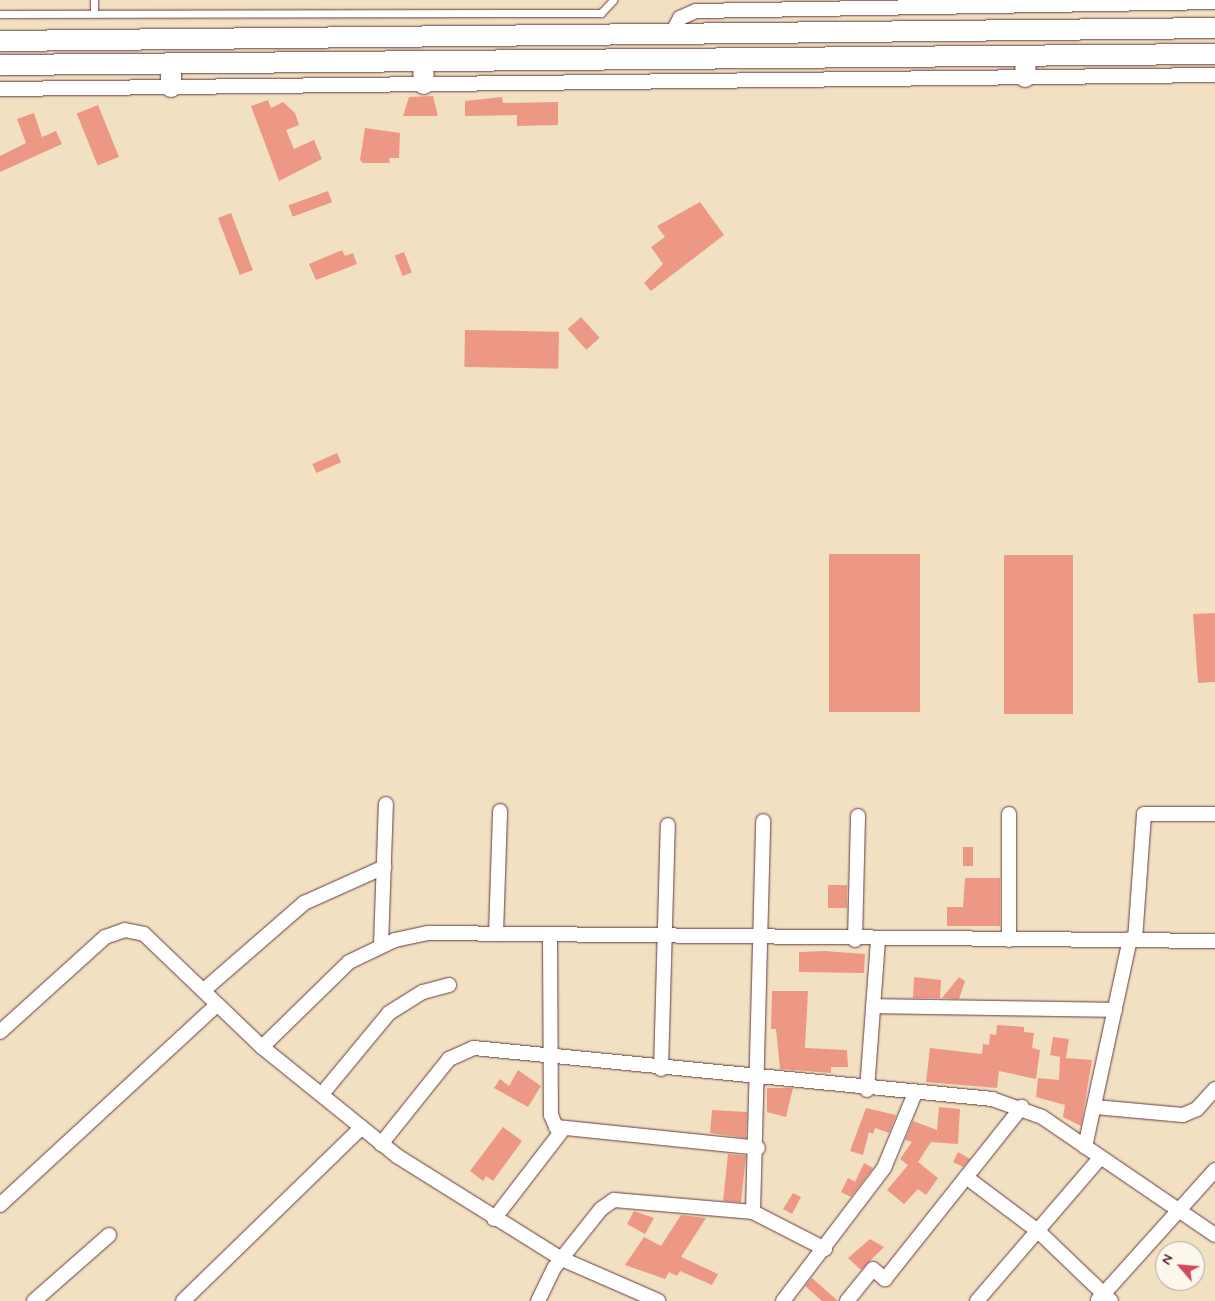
<!DOCTYPE html>
<style>
body{margin:0}
#map{position:relative;width:1215px;height:1301px;overflow:hidden;background:#f2e0c3;font-family:Mynerve,sans-serif}
div>[style]{position:absolute}
[style*='--x']{left:calc(var(--x)*1px);top:calc(var(--y)*1px);width:calc(var(--w)*1px);rotate:calc(var(--a)*1deg)}
.building>*{inset:0;background:#ed9884;transform-origin:0 0}
.roads{filter:drop-shadow(0 0 1px #633c42) drop-shadow(0 0 1px #633c42)}
.lane>*{height:7px;margin:-3.5px;padding:0 3.5px;transform-origin:3.5px;border-radius:3.5px;background:#fff}
.street>*{height:14px;margin:-7px;padding:0 7px;transform-origin:7px;border-radius:7px;background:#fff}
.secondary>*{height:20px;margin:-10px;padding:0 10px;transform-origin:10px;border-radius:10px;background:#fff}
span{translate:-50% -50%;white-space:nowrap;text-align:center;line-height:1.15;-webkit-text-stroke:5px #fbf7ec;paint-order:stroke}
.north{position:absolute;left:1155px;top:1241px;width:50px;height:50px;box-sizing:border-box;background:#fbf7ec;border:1px solid #b4a19f;border-radius:50%;rotate:297deg;font-size:14px;font-weight:700;line-height:20px;text-align:center;color:#4a1f2b}
.north::after{content:'';display:block;margin:auto;width:18px;height:22px;background:#d1495b;clip-path:polygon(50% 0,100% 100%,50% 72%,0 100%)}
</style>
<div id="map">
<div class="building">
<div style="clip-path:polygon(433px 96px,438px 116px,403px 116px,409px 97px)"></div>
<div style="clip-path:polygon(502px 97px,503px 103px,558px 102px,558px 125px,517px 126px,517px 115px,465px 116px,465px 101px)"></div>
<div style="clip-path:polygon(268px 100px,271px 108px,283px 102px,295px 113px,299px 125px,286px 130px,294px 149px,314px 140px,322px 159px,279px 181px,251px 106px)"></div>
<div style="left:98px;top:105px;width:56px;height:23px;rotate:68deg"></div>
<div style="clip-path:polygon(34px 113px,42px 137px,56px 131px,62px 144px,0 172px,0 156px,26px 143px,17px 119px)"></div>
<div style="clip-path:polygon(365px 128px,400px 133px,399px 158px,389px 158px,390px 163px,363px 163px,360px 160px)"></div>
<div style="left:328px;top:191px;width:12px;height:42px;rotate:70deg"></div>
<div style="clip-path:polygon(700px 202px,724px 235px,651px 291px,644px 283px,663px 264px,651px 247px,665px 237px,657px 226px)"></div>
<div style="left:231px;top:213px;width:61px;height:14px;rotate:69deg"></div>
<div style="clip-path:polygon(342px 250px,345px 256px,353px 253px,357px 264px,316px 280px,309px 264px)"></div>
<div style="left:404px;top:252px;width:22px;height:10px;rotate:69deg"></div>
<div style="left:581px;top:317px;width:28px;height:18px;rotate:48deg"></div>
<div style="left:465px;top:330px;width:94px;height:37px;rotate:1deg"></div>
<div style="left:337px;top:453px;width:10px;height:27px;rotate:66deg"></div>
<div style="left:829px;top:554px;width:91px;height:158px"></div>
<div style="left:1073px;top:555px;width:159px;height:69px;rotate:90deg"></div>
<div style="clip-path:polygon(1215px 613px,1215px 682px,1198px 683px,1193px 614px)"></div>
<div style="left:963px;top:847px;width:10px;height:19px"></div>
<div style="clip-path:polygon(965px 878px,1000px 878px,1000px 926px,947px 926px,947px 907px,963px 907px)"></div>
<div style="left:828px;top:885px;width:19px;height:23px"></div>
<div style="clip-path:polygon(824px 951px,865px 954px,864px 973px,799px 972px,799px 952px)"></div>
<div style="clip-path:polygon(914px 977px,941px 980px,940px 998px,913px 998px)"></div>
<div style="clip-path:polygon(959px 977px,965px 981px,959px 999px,942px 998px)"></div>
<div style="clip-path:polygon(772px 991px,808px 991px,805px 1048px,847px 1050px,848px 1067px,831px 1067px,831px 1073px,780px 1069px,776px 1029px,771px 1029px)"></div>
<div style="clip-path:polygon(997px 1025px,1024px 1027px,1024px 1032px,1034px 1033px,1032px 1048px,1040px 1050px,1036px 1079px,999px 1071px,997px 1088px,926px 1082px,930px 1048px,982px 1054px,983px 1044px,989px 1045px,990px 1034px,996px 1035px)"></div>
<div style="clip-path:polygon(1053px 1037px,1069px 1039px,1066px 1058px,1092px 1060px,1081px 1126px,1063px 1117px,1065px 1105px,1036px 1097px,1038px 1078px,1059px 1080px,1060px 1057px,1050px 1055px)"></div>
<div style="clip-path:polygon(518px 1070px,541px 1086px,528px 1107px,494px 1088px,500px 1079px,509px 1086px)"></div>
<div style="clip-path:polygon(767px 1088px,793px 1088px,786px 1117px,767px 1112px)"></div>
<div style="clip-path:polygon(939px 1107px,960px 1109px,958px 1144px,931px 1142px,918px 1162px,938px 1178px,926px 1195px,918px 1189px,904px 1204px,887px 1190px,908px 1165px,900px 1159px,912px 1142px,905px 1140px,913px 1121px,937px 1130px)"></div>
<div style="clip-path:polygon(866px 1108px,896px 1115px,889px 1133px,875px 1128px,873px 1134px,869px 1132px,863px 1155px,850px 1151px)"></div>
<div style="clip-path:polygon(712px 1110px,747px 1112px,746px 1138px,710px 1133px)"></div>
<div style="clip-path:polygon(503px 1127px,522px 1141px,493px 1181px,486px 1176px,483px 1181px,470px 1171px)"></div>
<div style="clip-path:polygon(958px 1152px,970px 1159px,963px 1167px,953px 1162px)"></div>
<div style="left:728px;top:1154px;width:18px;height:47px;rotate:6deg"></div>
<div style="clip-path:polygon(864px 1163px,873px 1168px,851px 1197px,841px 1192px,848px 1178px,855px 1182px)"></div>
<div style="clip-path:polygon(793px 1193px,801px 1197px,792px 1214px,783px 1209px)"></div>
<div style="clip-path:polygon(634px 1211px,654px 1218px,645px 1234px,627px 1224px)"></div>
<div style="clip-path:polygon(681px 1215px,706px 1218px,681px 1257px,718px 1274px,712px 1285px,680px 1271px,677px 1276px,669px 1272px,665px 1279px,625px 1265px,644px 1237px,661px 1246px)"></div>
<div style="clip-path:polygon(870px 1239px,884px 1247px,861px 1270px,848px 1258px)"></div>
<div style="clip-path:polygon(812px 1278px,838px 1301px,822px 1301px,805px 1286px)"></div>
</div>
<div class="roads">
<div class="lane">
<div style="--x:94;--y:13;--w:13;--a:-90"></div>
<div style="--x:0;--y:14;--w:601;--a:-0.1"></div>
<div style="--x:601;--y:13;--w:18;--a:-47"></div>
</div>
<div class="street">
<div style="--x:672;--y:33;--w:17;--a:-62"></div>
<div style="--x:680;--y:18;--w:17;--a:-24"></div>
<div style="--x:696;--y:11;--w:519;--a:-0.99"></div>
<div style="--x:0;--y:89;--w:1215;--a:-0.66"></div>
<div style="--x:496;--y:934;--w:123;--a:-88.1"></div>
<div style="--x:550;--y:935;--w:180;--a:89.7"></div>
<div style="--x:551;--y:1115;--w:13;--a:67"></div>
<div style="--x:556;--y:1127;--w:203;--a:5.9"></div>
<div style="--x:855;--y:940;--w:124;--a:-88.6"></div>
<div style="--x:1009;--y:940;--w:126;--a:-90"></div>
<div style="--x:1135;--y:940;--w:126;--a:-85.9"></div>
<div style="--x:1144;--y:814;--w:71;--a:0"></div>
<div style="--x:381;--y:945;--w:141;--a:-88"></div>
<div style="--x:204;--y:990;--w:133;--a:-41"></div>
<div style="--x:304;--y:903;--w:88;--a:-24.2"></div>
<div style="--x:873;--y:1006;--w:242;--a:0.9"></div>
<div style="--x:0;--y:1032;--w:142;--a:-42.1"></div>
<div style="--x:105;--y:937;--w:21;--a:-19"></div>
<div style="--x:125;--y:930;--w:19;--a:12"></div>
<div style="--x:144;--y:934;--w:163;--a:43.8"></div>
<div style="--x:262;--y:1047;--w:174;--a:38.9"></div>
<div style="--x:397;--y:1156;--w:195;--a:32"></div>
<div style="--x:562;--y:1259;--w:105;--a:23.6"></div>
<div style="--x:262;--y:1047;--w:122;--a:-44.3"></div>
<div style="--x:349;--y:962;--w:51;--a:-25.6"></div>
<div style="--x:395;--y:940;--w:34;--a:-12"></div>
<div style="--x:428;--y:933;--w:787;--a:0.58"></div>
<div style="--x:661;--y:1069;--w:244;--a:-88.4"></div>
<div style="--x:867;--y:1090;--w:150;--a:-85.8"></div>
<div style="--x:322;--y:1094;--w:105;--a:-50.4"></div>
<div style="--x:389;--y:1013;--w:40;--a:-32"></div>
<div style="--x:423;--y:992;--w:27;--a:-15"></div>
<div style="--x:1095;--y:1107;--w:88;--a:5.2"></div>
<div style="--x:1183;--y:1115;--w:15;--a:-23"></div>
<div style="--x:1197;--y:1109;--w:27;--a:-48"></div>
<div style="--x:381;--y:1144;--w:109;--a:-51.3"></div>
<div style="--x:449;--y:1059;--w:27;--a:-24"></div>
<div style="--x:474;--y:1048;--w:521;--a:5.62"></div>
<div style="--x:992;--y:1099;--w:53;--a:19.8"></div>
<div style="--x:1042;--y:1117;--w:209;--a:34.3"></div>
<div style="--x:1085;--y:1147;--w:213;--a:-77.8"></div>
<div style="--x:966;--y:1177;--w:90;--a:36.9"></div>
<div style="--x:1038;--y:1231;--w:101;--a:43.8"></div>
<div style="--x:0;--y:1205;--w:295;--a:-42.7"></div>
<div style="--x:753;--y:1212;--w:391;--a:-88.5"></div>
<div style="--x:494;--y:1219;--w:115;--a:-52.4"></div>
<div style="--x:1098;--y:1300;--w:175;--a:-48"></div>
<div style="--x:34;--y:1301;--w:100;--a:-41.3"></div>
<div style="--x:183;--y:1301;--w:248;--a:-44.2"></div>
<div style="--x:538;--y:1301;--w:37;--a:-64"></div>
<div style="--x:554;--y:1268;--w:75;--a:-51.5"></div>
<div style="--x:601;--y:1209;--w:16;--a:-35"></div>
<div style="--x:614;--y:1200;--w:140;--a:4.9"></div>
<div style="--x:753;--y:1212;--w:81;--a:27.2"></div>
<div style="--x:783;--y:1301;--w:167;--a:-52.8"></div>
<div style="--x:884;--y:1168;--w:81;--a:-67.5"></div>
<div style="--x:847;--y:1301;--w:41;--a:-50.9"></div>
<div style="--x:873;--y:1269;--w:16;--a:40"></div>
<div style="--x:885;--y:1279;--w:220;--a:-51.5"></div>
<div style="--x:977;--y:1301;--w:189;--a:-49.3"></div>
</div>
<div class="secondary">
<div style="--x:0;--y:41;--w:1215;--a:-0.61"></div>
<div style="--x:423;--y:61;--w:23;--a:88"></div>
<div style="--x:0;--y:65;--w:1215;--a:-0.52"></div>
<div style="--x:1025;--y:77;--w:21;--a:-87"></div>
<div style="--x:171;--y:87;--w:24;--a:-90"></div>
</div>
</div>
<div class="north">N</div>
</div>
